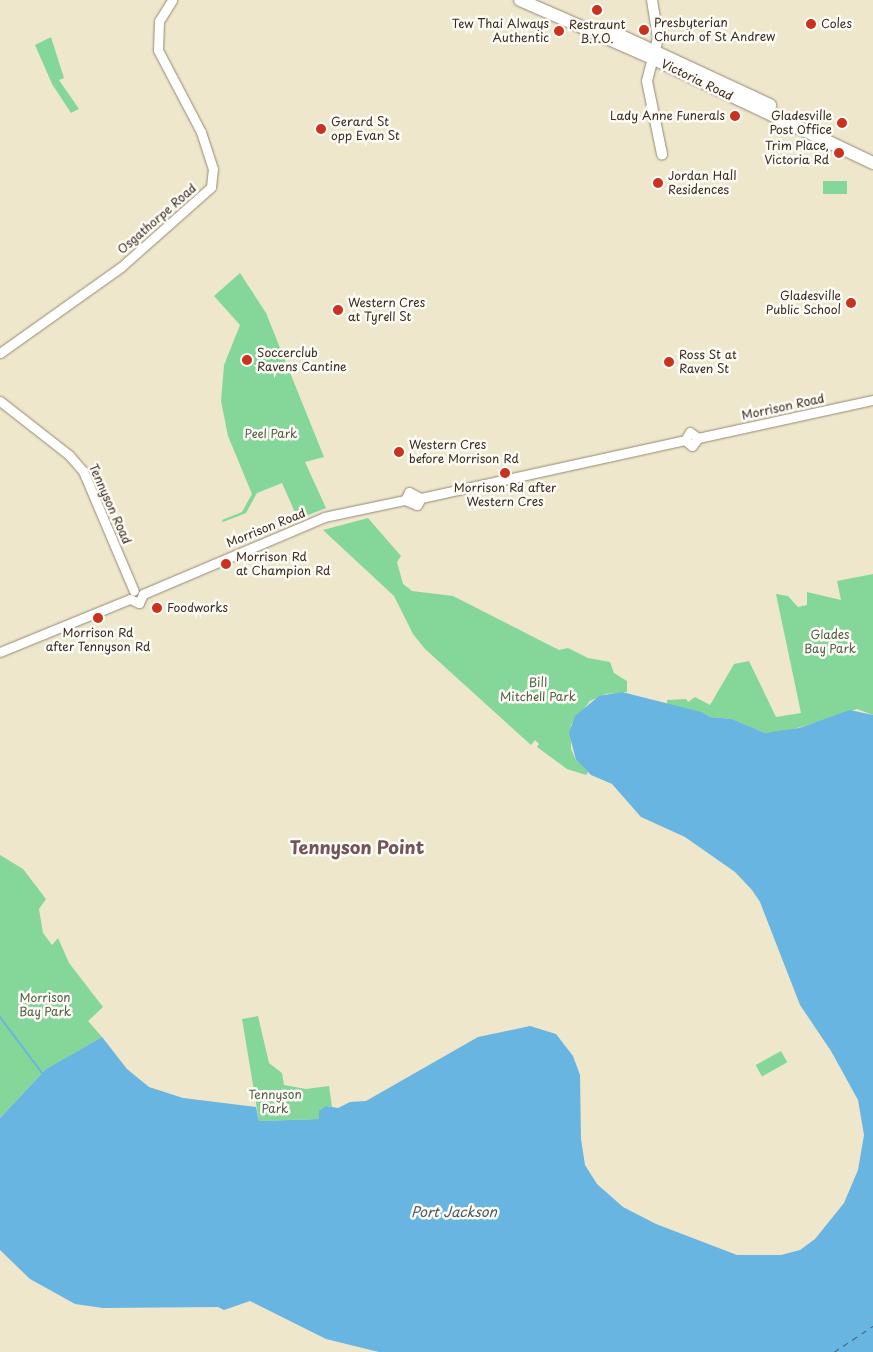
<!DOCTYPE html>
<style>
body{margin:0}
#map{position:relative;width:873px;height:1352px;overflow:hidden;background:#eee7cc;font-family:"Playpen Sans",sans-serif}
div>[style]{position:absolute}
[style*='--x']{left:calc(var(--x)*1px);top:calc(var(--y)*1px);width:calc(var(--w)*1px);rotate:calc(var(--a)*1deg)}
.green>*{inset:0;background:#84d798;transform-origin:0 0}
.water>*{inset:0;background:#68b5e2}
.stream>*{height:2px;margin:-1px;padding:0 1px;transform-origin:1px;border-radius:1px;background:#68b5e2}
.ferry>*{height:1px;margin-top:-0.5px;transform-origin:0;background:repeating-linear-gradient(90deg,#4b5b63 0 6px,transparent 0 11px)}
.roads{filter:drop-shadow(0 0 1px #948875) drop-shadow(0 0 1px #948875)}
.tertiary>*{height:9px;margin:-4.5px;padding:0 4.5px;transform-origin:4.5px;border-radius:4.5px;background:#fff}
.secondary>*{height:10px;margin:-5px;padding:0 5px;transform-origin:5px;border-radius:5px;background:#fff}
.trunk>*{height:12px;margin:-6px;padding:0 6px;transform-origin:6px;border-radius:6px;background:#fff}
.dots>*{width:14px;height:14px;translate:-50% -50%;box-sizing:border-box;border:2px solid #fdfcf7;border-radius:50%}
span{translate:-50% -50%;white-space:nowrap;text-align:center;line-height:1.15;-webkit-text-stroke:5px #fdfcf7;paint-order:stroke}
.poi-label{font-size:12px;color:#3b2a1e}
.left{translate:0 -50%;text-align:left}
.right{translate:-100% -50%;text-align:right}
.street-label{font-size:12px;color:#3b2a1e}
.park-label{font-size:12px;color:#515e43}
.water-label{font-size:14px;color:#4b5b63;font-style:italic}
.district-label{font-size:18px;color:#735458;font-weight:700}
</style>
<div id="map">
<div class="green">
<div style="clip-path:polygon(51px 37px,64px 78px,59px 80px,79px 109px,71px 113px,52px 84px,35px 45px)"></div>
<div style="left:847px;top:181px;width:13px;height:24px;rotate:90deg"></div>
<div style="clip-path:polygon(240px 273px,266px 313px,324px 457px,305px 462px,326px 508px,298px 519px,282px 483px,257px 493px,246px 513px,223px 522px,222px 520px,242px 512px,252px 494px,228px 436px,221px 401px,224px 365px,240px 325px,214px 296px)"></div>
<div style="clip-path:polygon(368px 518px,401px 556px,397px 562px,403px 584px,412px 591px,453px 596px,559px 650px,568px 648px,588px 658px,610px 662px,614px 673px,627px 681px,627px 692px,606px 694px,590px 701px,571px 725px,571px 749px,576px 760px,588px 772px,586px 775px,567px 769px,537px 747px,539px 744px,535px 740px,531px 745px,425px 649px,413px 634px,394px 596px,323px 530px)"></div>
<div style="clip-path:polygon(873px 574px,873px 715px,857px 709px,788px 731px,765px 733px,732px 719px,710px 717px,667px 704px,667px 700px,686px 699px,688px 702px,695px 697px,710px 705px,734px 664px,749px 661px,776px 717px,801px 713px,776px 594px,788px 596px,798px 607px,807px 605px,807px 592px,841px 600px,837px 581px)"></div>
<div style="clip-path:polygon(0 855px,23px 869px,46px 899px,39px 909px,43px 933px,52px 945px,58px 938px,69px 963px,103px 1007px,88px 1021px,102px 1037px,46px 1069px,0 1118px)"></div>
<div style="clip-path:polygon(258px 1016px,269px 1063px,282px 1073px,284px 1085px,306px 1089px,329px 1086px,332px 1107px,326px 1106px,319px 1119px,259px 1121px,242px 1019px)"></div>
<div style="left:781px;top:1051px;width:13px;height:29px;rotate:61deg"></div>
</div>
<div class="water">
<div style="clip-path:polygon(622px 692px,701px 712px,710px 717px,732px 719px,765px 733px,799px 728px,850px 710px,873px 715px,873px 1352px,379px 1352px,326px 1339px,250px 1301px,224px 1310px,218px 1307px,103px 1308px,75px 1304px,30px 1279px,0 1250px,0 1118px,46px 1069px,102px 1037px,127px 1069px,149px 1087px,183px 1098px,256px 1107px,259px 1121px,319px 1119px,319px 1111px,326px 1106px,338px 1108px,350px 1102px,366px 1101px,478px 1037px,530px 1026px,556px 1034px,573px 1056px,580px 1075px,581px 1139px,585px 1165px,597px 1184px,623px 1207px,656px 1224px,737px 1255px,781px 1255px,800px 1250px,815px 1239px,844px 1203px,858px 1170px,864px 1135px,858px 1100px,831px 1051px,800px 1005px,760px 902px,752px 890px,735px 872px,685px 837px,641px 817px,612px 784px,591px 775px,576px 760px,569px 733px,575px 716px,599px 696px)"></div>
</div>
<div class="stream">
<div style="--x:0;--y:1017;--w:70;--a:53.1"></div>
</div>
<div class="ferry">
<div style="--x:834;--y:1352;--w:47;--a:-33.7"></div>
</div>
<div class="roads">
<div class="tertiary">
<div style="--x:0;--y:353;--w:148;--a:-35.4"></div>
<div style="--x:121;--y:267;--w:120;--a:-41.6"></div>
<div style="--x:211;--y:187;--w:18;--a:-84"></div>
<div style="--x:213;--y:169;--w:39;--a:-108"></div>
<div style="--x:201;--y:132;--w:93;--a:-117.7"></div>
<div style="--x:158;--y:50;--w:29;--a:-88"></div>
<div style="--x:159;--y:21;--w:25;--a:-58"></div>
<div style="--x:0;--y:401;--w:88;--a:38"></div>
<div style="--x:69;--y:455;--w:21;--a:49"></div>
<div style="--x:83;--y:471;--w:130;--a:67"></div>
<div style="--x:698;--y:438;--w:179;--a:-12.3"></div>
<div style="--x:685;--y:440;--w:9;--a:41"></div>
<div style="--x:692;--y:446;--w:10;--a:-53"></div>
<div style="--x:685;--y:440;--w:9;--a:-58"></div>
<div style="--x:690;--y:432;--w:10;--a:37"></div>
<div style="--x:421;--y:498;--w:270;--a:-12.4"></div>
<div style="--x:405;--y:500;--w:9;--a:-63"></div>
<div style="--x:409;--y:492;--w:13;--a:27"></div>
<div style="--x:405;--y:500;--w:13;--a:23"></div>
<div style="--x:417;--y:505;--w:8;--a:-60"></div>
<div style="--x:143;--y:594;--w:197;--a:-23"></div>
<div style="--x:324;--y:517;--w:83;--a:-11.9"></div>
<div style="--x:130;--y:599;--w:10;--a:24"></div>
<div style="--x:139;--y:603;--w:10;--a:-66"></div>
<div style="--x:0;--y:652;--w:140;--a:-22.2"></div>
</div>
<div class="secondary">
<div style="--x:652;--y:0;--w:38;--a:81"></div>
<div style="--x:658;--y:38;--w:44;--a:104.3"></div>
<div style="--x:647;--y:81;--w:75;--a:78.4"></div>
</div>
<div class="trunk">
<div style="--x:520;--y:0;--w:144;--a:23.7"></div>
<div style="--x:652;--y:58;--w:245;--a:25.4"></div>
<div style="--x:606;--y:29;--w:181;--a:24.9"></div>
</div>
</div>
<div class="dots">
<div style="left:597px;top:10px;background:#c8321e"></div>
<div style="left:811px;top:24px;background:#c8321e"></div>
<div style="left:644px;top:30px;background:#c8321e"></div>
<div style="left:559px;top:31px;background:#c8321e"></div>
<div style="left:735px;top:116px;background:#c8321e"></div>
<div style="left:842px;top:123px;background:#c8321e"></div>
<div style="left:321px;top:129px;background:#c8321e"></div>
<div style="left:839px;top:153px;background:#c8321e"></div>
<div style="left:658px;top:183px;background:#c8321e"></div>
<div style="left:851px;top:303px;background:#c8321e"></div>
<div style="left:338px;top:310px;background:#c8321e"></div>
<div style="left:247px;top:360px;background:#c8321e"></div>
<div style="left:669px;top:362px;background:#c8321e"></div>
<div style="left:399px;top:452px;background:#c8321e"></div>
<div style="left:505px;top:473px;background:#c8321e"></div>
<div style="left:226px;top:564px;background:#c8321e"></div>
<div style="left:157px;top:608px;background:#c8321e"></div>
<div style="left:98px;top:618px;background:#c8321e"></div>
</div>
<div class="poi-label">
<span class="left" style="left:654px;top:30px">Presbyterian<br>Church of St Andrew</span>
<span class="right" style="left:549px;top:31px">Tew Thai Always<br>Authentic</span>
<span class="left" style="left:821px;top:24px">Coles</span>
<span style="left:597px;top:32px">Restraunt<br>B.Y.O.</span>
<span class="right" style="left:725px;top:116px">Lady Anne Funerals</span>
<span class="right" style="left:832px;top:123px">Gladesville<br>Post Office</span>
<span class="left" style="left:331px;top:129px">Gerard St<br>opp Evan St</span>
<span class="right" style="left:829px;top:153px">Trim Place,<br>Victoria Rd</span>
<span class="left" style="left:668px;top:183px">Jordan Hall<br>Residences</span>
<span class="right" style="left:841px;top:303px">Gladesville<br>Public School</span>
<span class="left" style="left:348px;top:310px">Western Cres<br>at Tyrell St</span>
<span class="left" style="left:257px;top:360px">Soccerclub<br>Ravens Cantine</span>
<span class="left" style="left:679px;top:362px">Ross St at<br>Raven St</span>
<span class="left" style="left:409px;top:452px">Western Cres<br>before Morrison Rd</span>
<span style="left:505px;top:495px">Morrison Rd after<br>Western Cres</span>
<span class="left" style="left:236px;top:564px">Morrison Rd<br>at Champion Rd</span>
<span class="left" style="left:167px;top:608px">Foodworks</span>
<span style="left:98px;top:640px">Morrison Rd<br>after Tennyson Rd</span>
</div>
<div class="street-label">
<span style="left:697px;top:80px;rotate:26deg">Victoria Road</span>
<span style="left:157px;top:219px;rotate:-41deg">Osgathorpe Road</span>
<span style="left:783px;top:407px;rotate:-12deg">Morrison Road</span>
<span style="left:110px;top:504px;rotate:66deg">Tennyson Road</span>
<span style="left:266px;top:528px;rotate:-22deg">Morrison Road</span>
</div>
<div class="park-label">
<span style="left:271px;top:434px">Peel Park</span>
<span style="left:830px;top:642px">Glades<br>Bay Park</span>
<span style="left:538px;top:690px">Bill<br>Mitchell Park</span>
<span style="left:45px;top:1005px">Morrison<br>Bay Park</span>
<span style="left:275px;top:1102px">Tennyson<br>Park</span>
</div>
<div class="water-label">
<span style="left:454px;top:1212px">Port Jackson</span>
</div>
<div class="district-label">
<span style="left:357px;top:847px">Tennyson Point</span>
</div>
</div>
